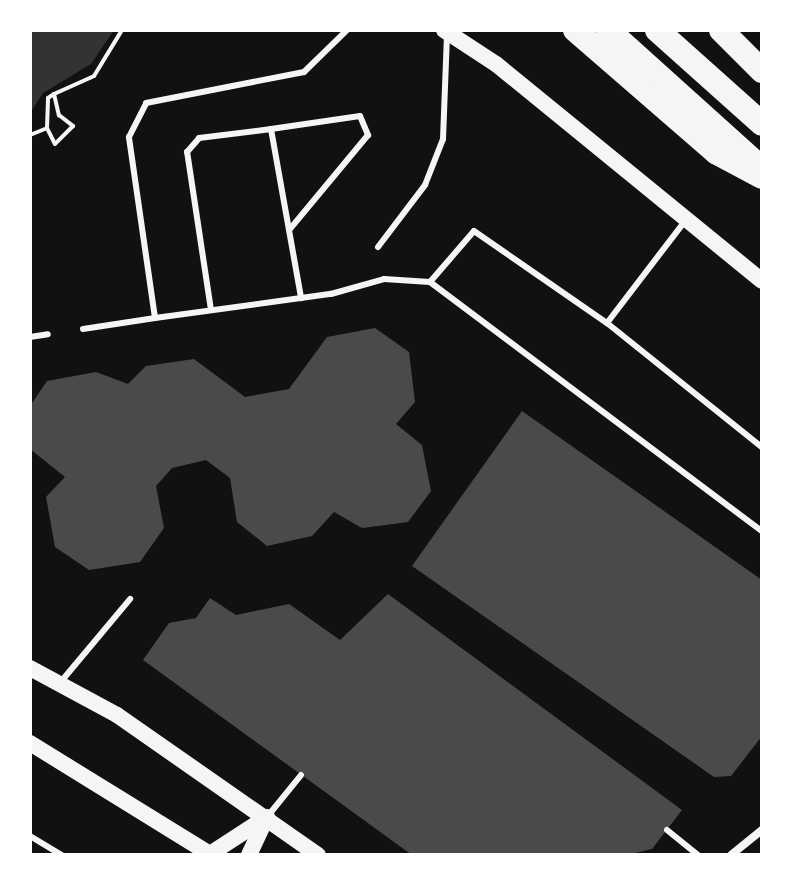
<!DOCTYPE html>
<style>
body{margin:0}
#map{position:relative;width:792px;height:885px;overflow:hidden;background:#111;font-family:"Asap Condensed",sans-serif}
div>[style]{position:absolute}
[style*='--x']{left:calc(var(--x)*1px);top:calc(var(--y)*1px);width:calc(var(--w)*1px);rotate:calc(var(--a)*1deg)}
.water>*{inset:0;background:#333}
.building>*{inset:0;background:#4a4a4a}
.path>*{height:4px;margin:-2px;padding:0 2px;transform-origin:2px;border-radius:2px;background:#f5f5f5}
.service>*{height:6px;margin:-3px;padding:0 3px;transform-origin:3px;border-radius:3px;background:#f5f5f5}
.minor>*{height:8px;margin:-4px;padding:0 4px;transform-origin:4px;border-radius:4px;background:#f5f5f5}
.secondary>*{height:16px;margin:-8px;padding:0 8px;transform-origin:8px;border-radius:8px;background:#f5f5f5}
.motorway>*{height:24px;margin:-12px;padding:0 12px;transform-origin:12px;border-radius:12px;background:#f5f5f5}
span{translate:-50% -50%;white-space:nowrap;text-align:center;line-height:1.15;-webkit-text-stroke:7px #fff;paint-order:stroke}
.frame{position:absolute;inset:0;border:32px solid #fff;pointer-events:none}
</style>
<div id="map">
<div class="water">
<div style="clip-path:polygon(30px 30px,114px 30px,91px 64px,43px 93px,30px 113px)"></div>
</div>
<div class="building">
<div style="clip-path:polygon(375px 328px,409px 352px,415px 402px,396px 424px,422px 445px,431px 491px,408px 522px,362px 528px,334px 512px,312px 536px,267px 546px,237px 522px,230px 478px,206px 460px,172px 468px,156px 486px,164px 528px,140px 562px,89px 570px,55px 547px,46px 497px,65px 477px,30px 449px,30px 406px,47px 381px,96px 372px,128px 384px,146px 366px,194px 359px,245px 397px,289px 389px,327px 337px)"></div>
<div style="clip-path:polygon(522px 411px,762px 580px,762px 736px,731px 776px,714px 777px,412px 566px)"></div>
<div style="clip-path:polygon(388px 594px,682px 810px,652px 849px,626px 855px,412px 855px,143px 660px,169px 623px,196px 618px,210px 598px,236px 615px,289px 604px,340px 640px)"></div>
</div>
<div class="path">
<div style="--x:54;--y:94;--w:22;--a:77"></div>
<div style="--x:59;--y:115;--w:18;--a:38"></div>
<div style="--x:73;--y:126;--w:25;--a:135"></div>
<div style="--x:55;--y:144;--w:18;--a:-117"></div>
<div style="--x:47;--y:128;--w:30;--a:-88"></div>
<div style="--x:48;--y:98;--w:7;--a:-34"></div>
<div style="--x:54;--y:94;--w:44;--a:-24.2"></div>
<div style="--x:94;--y:76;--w:54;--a:-58.7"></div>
<div style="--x:30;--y:135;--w:18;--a:-22"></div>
</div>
<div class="service">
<div style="--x:271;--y:129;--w:90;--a:-8.3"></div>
<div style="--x:360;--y:116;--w:21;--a:67"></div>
<div style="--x:368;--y:135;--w:122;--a:129.7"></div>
<div style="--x:378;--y:247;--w:78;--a:-52.8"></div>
<div style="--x:425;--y:185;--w:49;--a:-68.6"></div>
<div style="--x:443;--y:139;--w:103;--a:-87.8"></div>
<div style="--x:430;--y:282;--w:67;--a:-49.2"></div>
<div style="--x:474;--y:231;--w:162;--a:34.7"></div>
<div style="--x:607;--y:323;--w:198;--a:38.7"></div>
<div style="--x:211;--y:310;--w:160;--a:-98.6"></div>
<div style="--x:187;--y:152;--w:18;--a:-49"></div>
<div style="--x:199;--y:138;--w:73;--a:-7.1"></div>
<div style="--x:271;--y:129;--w:172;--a:79.9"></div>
<div style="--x:155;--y:318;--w:178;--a:-7.8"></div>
<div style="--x:331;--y:294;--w:55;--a:-15.8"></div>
<div style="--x:384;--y:279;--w:46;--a:3.7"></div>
<div style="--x:430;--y:282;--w:415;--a:36.9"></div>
<div style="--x:607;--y:323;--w:128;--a:-52.6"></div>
<div style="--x:83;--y:329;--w:73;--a:-8.7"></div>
<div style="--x:155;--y:318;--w:183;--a:-98.2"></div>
<div style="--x:129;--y:137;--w:38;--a:-63"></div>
<div style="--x:146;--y:103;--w:161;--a:-11.1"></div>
<div style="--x:304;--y:72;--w:60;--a:-44.3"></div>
<div style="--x:30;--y:337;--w:18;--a:-9"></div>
<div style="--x:59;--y:684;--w:111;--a:-50.1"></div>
<div style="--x:267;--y:817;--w:54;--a:-51"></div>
<div style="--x:667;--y:830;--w:40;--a:39"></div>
<div style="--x:30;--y:836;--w:37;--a:31"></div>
</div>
<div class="minor">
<div style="--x:731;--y:855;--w:40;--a:-39"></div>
</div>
<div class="secondary">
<div style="--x:444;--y:30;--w:62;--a:33.2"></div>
<div style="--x:496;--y:64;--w:343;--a:39.2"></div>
<div style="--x:30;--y:668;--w:99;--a:28.4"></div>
<div style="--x:117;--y:715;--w:245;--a:34.9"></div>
<div style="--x:30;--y:743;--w:213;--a:31.7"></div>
<div style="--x:210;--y:854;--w:68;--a:-33"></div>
<div style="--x:249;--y:855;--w:40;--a:-65"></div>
</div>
<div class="motorway">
<div style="--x:575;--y:30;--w:188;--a:40.9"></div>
<div style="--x:717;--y:153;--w:51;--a:28.1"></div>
<div style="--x:608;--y:30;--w:202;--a:42"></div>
<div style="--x:657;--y:30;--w:141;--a:41.8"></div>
<div style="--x:721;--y:30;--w:58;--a:45"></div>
</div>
<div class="frame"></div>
</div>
